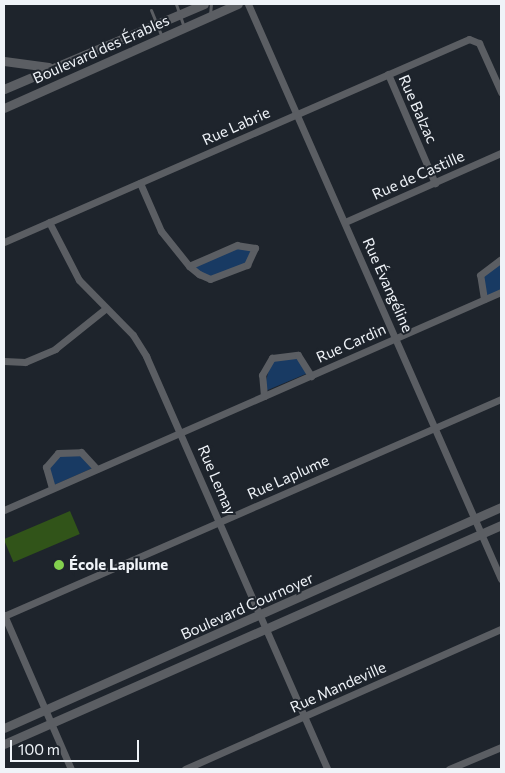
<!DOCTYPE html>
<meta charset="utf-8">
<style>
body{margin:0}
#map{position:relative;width:505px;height:773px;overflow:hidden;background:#1e242c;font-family:Commissioner,sans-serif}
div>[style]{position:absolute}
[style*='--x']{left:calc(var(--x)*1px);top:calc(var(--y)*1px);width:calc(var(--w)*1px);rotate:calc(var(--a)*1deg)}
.green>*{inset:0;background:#183a63}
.building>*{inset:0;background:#315419;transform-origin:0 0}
.service>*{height:3px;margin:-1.5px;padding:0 1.5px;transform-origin:1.5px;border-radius:1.5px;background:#5b5e63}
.minor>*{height:7px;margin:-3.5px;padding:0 3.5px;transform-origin:3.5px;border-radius:3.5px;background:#5b5e63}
.tertiary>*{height:9px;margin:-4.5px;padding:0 4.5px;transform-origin:4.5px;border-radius:4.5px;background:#5b5e63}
.dots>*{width:14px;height:14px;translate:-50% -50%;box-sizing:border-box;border:2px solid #1e242c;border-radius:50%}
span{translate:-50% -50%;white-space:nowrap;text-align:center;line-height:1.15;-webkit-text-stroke:4px #1e242c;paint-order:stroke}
.street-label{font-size:15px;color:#eff3f8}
.poi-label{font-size:15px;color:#eff3f8;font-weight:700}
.left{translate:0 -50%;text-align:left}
.frame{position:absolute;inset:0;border:5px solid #eff3f8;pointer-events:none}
.scale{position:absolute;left:10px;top:740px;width:129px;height:22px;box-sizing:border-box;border:2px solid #eff3f8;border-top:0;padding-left:6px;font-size:15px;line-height:18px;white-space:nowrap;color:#eff3f8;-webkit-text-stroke:4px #1e242c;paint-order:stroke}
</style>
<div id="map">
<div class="green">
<div style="clip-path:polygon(237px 246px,251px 246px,251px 261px,210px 278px,191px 266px)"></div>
<div style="clip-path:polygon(501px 259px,501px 291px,484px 298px,480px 275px)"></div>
<div style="clip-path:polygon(297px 357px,308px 373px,263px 392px,272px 358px)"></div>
<div style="clip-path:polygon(73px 450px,95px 467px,52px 486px,47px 468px,58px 454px)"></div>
</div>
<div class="building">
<div style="left:70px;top:511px;width:25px;height:72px;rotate:67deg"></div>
</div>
<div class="service">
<div style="--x:176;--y:4;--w:24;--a:71"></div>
<div style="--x:151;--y:10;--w:29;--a:68"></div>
<div style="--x:210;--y:15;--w:11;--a:-85"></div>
</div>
<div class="minor">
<div style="--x:248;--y:4;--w:628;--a:66.25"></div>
<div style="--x:388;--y:74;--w:119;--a:66.7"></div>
<div style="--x:140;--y:183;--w:52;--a:66.4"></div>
<div style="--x:161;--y:231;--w:45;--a:51.3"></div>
<div style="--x:189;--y:266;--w:13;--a:39"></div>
<div style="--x:199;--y:274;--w:12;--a:24"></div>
<div style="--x:210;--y:279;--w:40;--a:-21"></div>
<div style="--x:247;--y:265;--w:19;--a:-65"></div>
<div style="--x:255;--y:248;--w:18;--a:-171"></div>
<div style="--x:237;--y:245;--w:52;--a:156.4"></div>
<div style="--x:49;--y:222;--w:65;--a:62.7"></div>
<div style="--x:79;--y:280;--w:77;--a:45.5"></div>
<div style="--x:133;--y:335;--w:25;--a:58"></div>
<div style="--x:146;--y:356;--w:451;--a:66.3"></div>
<div style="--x:345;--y:222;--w:171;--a:-23.9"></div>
<div style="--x:4;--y:242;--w:507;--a:-23.58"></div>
<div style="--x:469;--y:39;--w:11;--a:22"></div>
<div style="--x:479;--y:43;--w:54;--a:65.8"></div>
<div style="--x:484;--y:299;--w:24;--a:-99"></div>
<div style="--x:480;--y:275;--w:26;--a:-37"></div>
<div style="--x:4;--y:361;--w:21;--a:3"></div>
<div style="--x:25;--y:362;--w:33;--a:-23"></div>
<div style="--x:55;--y:349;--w:64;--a:-38.7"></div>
<div style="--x:264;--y:396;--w:21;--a:-95"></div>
<div style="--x:262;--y:375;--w:20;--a:-60"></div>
<div style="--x:272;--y:358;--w:26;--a:-7"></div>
<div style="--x:298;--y:355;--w:25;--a:58"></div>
<div style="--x:52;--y:488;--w:22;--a:-106"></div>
<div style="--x:46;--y:467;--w:18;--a:-49"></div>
<div style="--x:58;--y:453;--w:23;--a:-2"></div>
<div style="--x:81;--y:452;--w:23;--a:47"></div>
<div style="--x:4;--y:510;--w:543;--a:-23.68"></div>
<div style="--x:4;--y:615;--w:168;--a:66.5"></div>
<div style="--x:4;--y:616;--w:542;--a:-23.59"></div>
<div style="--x:185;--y:769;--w:346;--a:-23.9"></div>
<div style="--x:449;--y:769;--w:56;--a:-22.9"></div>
</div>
<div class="tertiary">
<div style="--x:4;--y:61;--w:45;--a:7.6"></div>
<div style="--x:4;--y:89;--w:217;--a:-23"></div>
<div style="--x:4;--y:108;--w:256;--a:-24"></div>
<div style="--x:4;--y:728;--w:544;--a:-23.97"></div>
<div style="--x:4;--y:744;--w:543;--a:-23.78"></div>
</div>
<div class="dots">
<div style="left:59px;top:565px;background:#83d04e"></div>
</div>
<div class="street-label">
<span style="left:101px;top:49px;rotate:-24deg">Boulevard des Érables</span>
<span style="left:418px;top:109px;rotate:66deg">Rue Balzac</span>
<span style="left:236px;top:126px;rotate:-24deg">Rue Labrie</span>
<span style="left:418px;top:175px;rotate:-24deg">Rue de Castille</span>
<span style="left:388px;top:285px;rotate:66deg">Rue Évangéline</span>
<span style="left:351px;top:343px;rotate:-24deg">Rue Cardin</span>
<span style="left:288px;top:477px;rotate:-24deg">Rue Laplume</span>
<span style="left:217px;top:480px;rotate:67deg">Rue Lemay</span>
<span style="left:247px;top:606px;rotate:-24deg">Boulevard Cournoyer</span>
<span style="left:338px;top:687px;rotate:-24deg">Rue Mandeville</span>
</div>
<div class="poi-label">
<span class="left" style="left:69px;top:565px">École Laplume</span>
</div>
<div class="frame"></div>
<div class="scale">100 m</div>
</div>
